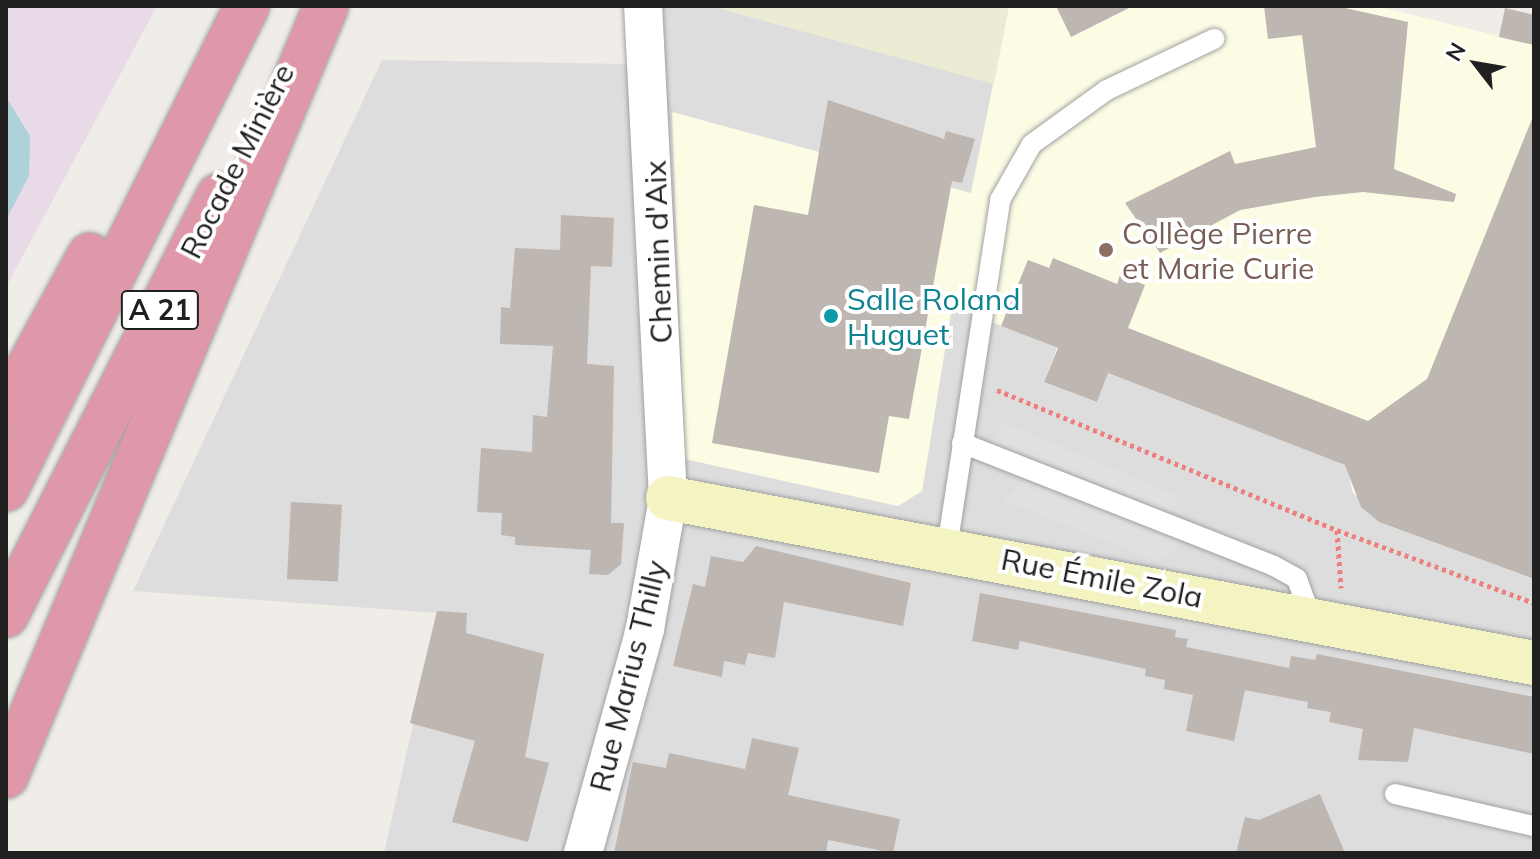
<!DOCTYPE html>
<meta charset="utf-8">
<style>
body{margin:0}
#map{position:relative;width:1540px;height:859px;overflow:hidden;background:#f0ede8;font-family:Mulish,sans-serif}
div>[style]{position:absolute}
[style*='--x']{left:calc(var(--x)*1px);top:calc(var(--y)*1px);width:calc(var(--w)*1px);rotate:calc(var(--a)*1deg)}
.residential>*{inset:0;background:#dedddd}
.industrial>*{inset:0;background:#e8dae7}
.education>*{inset:0;background:#fcfbe4}
.farmland>*{inset:0;background:#ececd5}
.parking>*{inset:0;background:#e0e0e0}
.water>*{inset:0;background:#add2d9}
.building>*{inset:0;background:#bdb6b1;transform-origin:0 0}
.path>*{height:5px;margin-top:-2.5px;transform-origin:0;background:repeating-linear-gradient(90deg,#ed807c 0 4px,transparent 0 8px)}
.roads{filter:drop-shadow(0 0 2px #a1a1a1) drop-shadow(0 0 2px #a1a1a1)}
.lane>*{height:20px;margin:-10px;padding:0 10px;transform-origin:10px;border-radius:10px;background:#fff}
.street>*{height:38px;margin:-19px;padding:0 19px;transform-origin:19px;border-radius:19px;background:#fff}
.secondary>*{height:44px;margin:-22px;padding:0 22px;transform-origin:22px;border-radius:22px;background:#f4f3c2}
.highway>*{height:44px;margin:-22px;padding:0 22px;transform-origin:22px;border-radius:22px;background:#df98aa}
.dots>*{width:22px;height:22px;translate:-50% -50%;box-sizing:border-box;border:4px solid #fff;border-radius:50%}
span{translate:-50% -50%;white-space:nowrap;text-align:center;line-height:1.15;-webkit-text-stroke:8px #fff;paint-order:stroke}
.shield-label span{padding:2px 6px;background:#fff;border:2px solid;border-radius:6px;-webkit-text-stroke-width:0}
.shield-label{font-size:28px;color:#202020;font-weight:700}
.street-label{font-size:30px;color:#202020}
.education-label{font-size:30px;color:#785e54}
.left{translate:0 -50%;text-align:left}
.culture-label{font-size:30px;color:#0d838f}
.frame{position:absolute;inset:0;border:8px solid #202020;pointer-events:none}
.north{position:absolute;left:1436px;top:24px;width:80px;height:80px;-webkit-text-stroke:6px #fff;paint-order:stroke;rotate:301deg;font-size:22px;font-weight:700;line-height:32px;text-align:center;color:#202020}
.north::after{content:'';display:block;margin:auto;width:28px;height:36px;background:#202020;clip-path:polygon(50% 0,100% 100%,50% 72%,0 100%)}
</style>
<div id="map">
<div class="residential">
<div style="clip-path:polygon(643px 6px,1009px 6px,971px 193px,685px 459px,898px 506px,922px 491px,952px 306px,1058px 348px,1044px 382px,1108px 373px,1348px 466px,1379px 522px,1534px 579px,1534px 853px,384px 853px,438px 613px,133px 591px,382px 60px,628px 64px)"></div>
</div>
<div class="industrial">
<div style="clip-path:polygon(6px 6px,157px 6px,6px 287px)"></div>
</div>
<div class="education">
<div style="clip-path:polygon(1009px 6px,1377px 6px,1534px 45px,1534px 579px,1379px 522px,1352px 491px,1348px 466px,1108px 373px,1097px 402px,1044px 382px,1057px 348px,952px 306px,922px 491px,898px 506px,685px 459px,672px 112px,971px 193px)"></div>
</div>
<div class="farmland">
<div style="clip-path:polygon(710px 6px,1009px 6px,994px 84px)"></div>
</div>
<div class="parking">
<div style="clip-path:polygon(1004px 423px,1179px 496px,1165px 523px,1196px 533px,1159px 562px,1003px 500px,1038px 470px,988px 451px)"></div>
</div>
<div class="water">
<div style="clip-path:polygon(6px 97px,30px 136px,29px 176px,6px 220px)"></div>
</div>
<div class="building">
<div style="clip-path:polygon(1056px 6px,1133px 6px,1071px 37px)"></div>
<div style="clip-path:polygon(1264px 6px,1336px 6px,1408px 22px,1394px 169px,1456px 194px,1454px 202px,1363px 192px,1315px 197px,1240px 210px,1160px 253px,1125px 203px,1230px 151px,1235px 164px,1316px 147px,1302px 35px,1268px 39px)"></div>
<div style="clip-path:polygon(1505px 8px,1534px 15px,1534px 45px,1499px 37px)"></div>
<div style="clip-path:polygon(828px 100px,944px 139px,946px 131px,975px 139px,962px 183px,952px 181px,909px 419px,889px 416px,879px 473px,712px 443px,754px 205px,808px 215px)"></div>
<div style="clip-path:polygon(1534px 114px,1534px 579px,1379px 522px,1361px 507px,1345px 465px,1108px 373px,1097px 402px,1044px 382px,1058px 348px,1001px 326px,1028px 260px,1049px 268px,1053px 258px,1117px 284px,1120px 275px,1145px 285px,1128px 328px,1368px 421px,1427px 379px)"></div>
<div style="clip-path:polygon(561px 215px,614px 218px,612px 267px,591px 266px,587px 364px,614px 366px,611px 523px,624px 523px,621px 564px,608px 575px,589px 574px,591px 550px,515px 545px,515px 537px,501px 535px,502px 513px,477px 512px,481px 448px,532px 452px,533px 415px,547px 417px,553px 346px,500px 344px,501px 307px,510px 308px,515px 248px,560px 250px)"></div>
<div style="left:291px;top:502px;width:51px;height:77px;rotate:3deg"></div>
<div style="clip-path:polygon(756px 546px,911px 583px,903px 626px,784px 602px,775px 658px,748px 653px,745px 665px,724px 661px,722px 677px,673px 666px,693px 584px,705px 587px,711px 556px,743px 562px)"></div>
<div style="clip-path:polygon(980px 593px,1176px 630px,1175px 637px,1188px 639px,1186px 647px,1289px 668px,1291px 656px,1315px 660px,1317px 654px,1534px 697px,1534px 754px,1414px 728px,1408px 762px,1358px 760px,1363px 729px,1329px 722px,1331px 712px,1307px 708px,1308px 702px,1245px 690px,1234px 741px,1186px 731px,1193px 695px,1164px 689px,1165px 680px,1145px 676px,1146px 669px,1020px 641px,1018px 650px,972px 641px)"></div>
<div style="clip-path:polygon(437px 611px,467px 613px,466px 633px,544px 654px,525px 757px,549px 763px,528px 842px,452px 822px,475px 741px,410px 723px)"></div>
<div style="clip-path:polygon(752px 738px,799px 748px,788px 795px,900px 819px,893px 853px,828px 840px,826px 853px,614px 853px,633px 762px,666px 768px,669px 753px,745px 769px)"></div>
<div style="clip-path:polygon(1320px 794px,1345px 853px,1236px 853px,1245px 817px,1259px 820px)"></div>
</div>
<div class="path">
<div style="--x:997;--y:390;--w:368;--a:22.4"></div>
<div style="--x:1337;--y:530;--w:58;--a:86.1"></div>
<div style="--x:1337;--y:530;--w:210;--a:20.3"></div>
</div>
<div class="roads">
<div class="lane">
<div style="--x:962;--y:443;--w:335;--a:21.5"></div>
<div style="--x:1274;--y:566;--w:26;--a:29"></div>
<div style="--x:1297;--y:579;--w:40;--a:69.8"></div>
<div style="--x:947;--y:548;--w:352;--a:-81.3"></div>
<div style="--x:1000;--y:200;--w:64;--a:-60.3"></div>
<div style="--x:1032;--y:144;--w:92;--a:-35.8"></div>
<div style="--x:1107;--y:90;--w:119;--a:-25.5"></div>
<div style="--x:1395;--y:794;--w:143;--a:13"></div>
</div>
<div class="street">
<div style="--x:583;--y:853;--w:232;--a:-74.5"></div>
<div style="--x:645;--y:629;--w:133;--a:-80"></div>
<div style="--x:668;--y:498;--w:493;--a:-92.9"></div>
</div>
<div class="secondary">
<div style="--x:668;--y:498;--w:882;--a:10.79"></div>
</div>
<div class="highway">
<div style="--x:6;--y:409;--w:175;--a:-61.4"></div>
<div style="--x:6;--y:489;--w:540;--a:-63.48"></div>
<div style="--x:6;--y:615;--w:470;--a:-63.1"></div>
<div style="--x:6;--y:776;--w:834;--a:-67.43"></div>
</div>
</div>
<div class="dots">
<div style="left:1106px;top:250px;background:#8d6e63"></div>
<div style="left:831px;top:316px;background:#0f9aa8"></div>
</div>
<div class="shield-label">
<span style="left:160px;top:310px">A 21</span>
</div>
<div class="street-label">
<span style="left:237px;top:161px;rotate:-63deg">Rocade Minière</span>
<span style="left:658px;top:252px;rotate:-92deg">Chemin d'Aix</span>
<span style="left:1102px;top:578px;rotate:11deg">Rue Émile Zola</span>
<span style="left:628px;top:676px;rotate:-76deg">Rue Marius Thilly</span>
</div>
<div class="education-label">
<span class="left" style="left:1122px;top:250px">Collège Pierre<br>et Marie Curie</span>
</div>
<div class="culture-label">
<span class="left" style="left:847px;top:316px">Salle Roland<br>Huguet</span>
</div>
<div class="frame"></div>
<div class="north">N</div>
</div>
